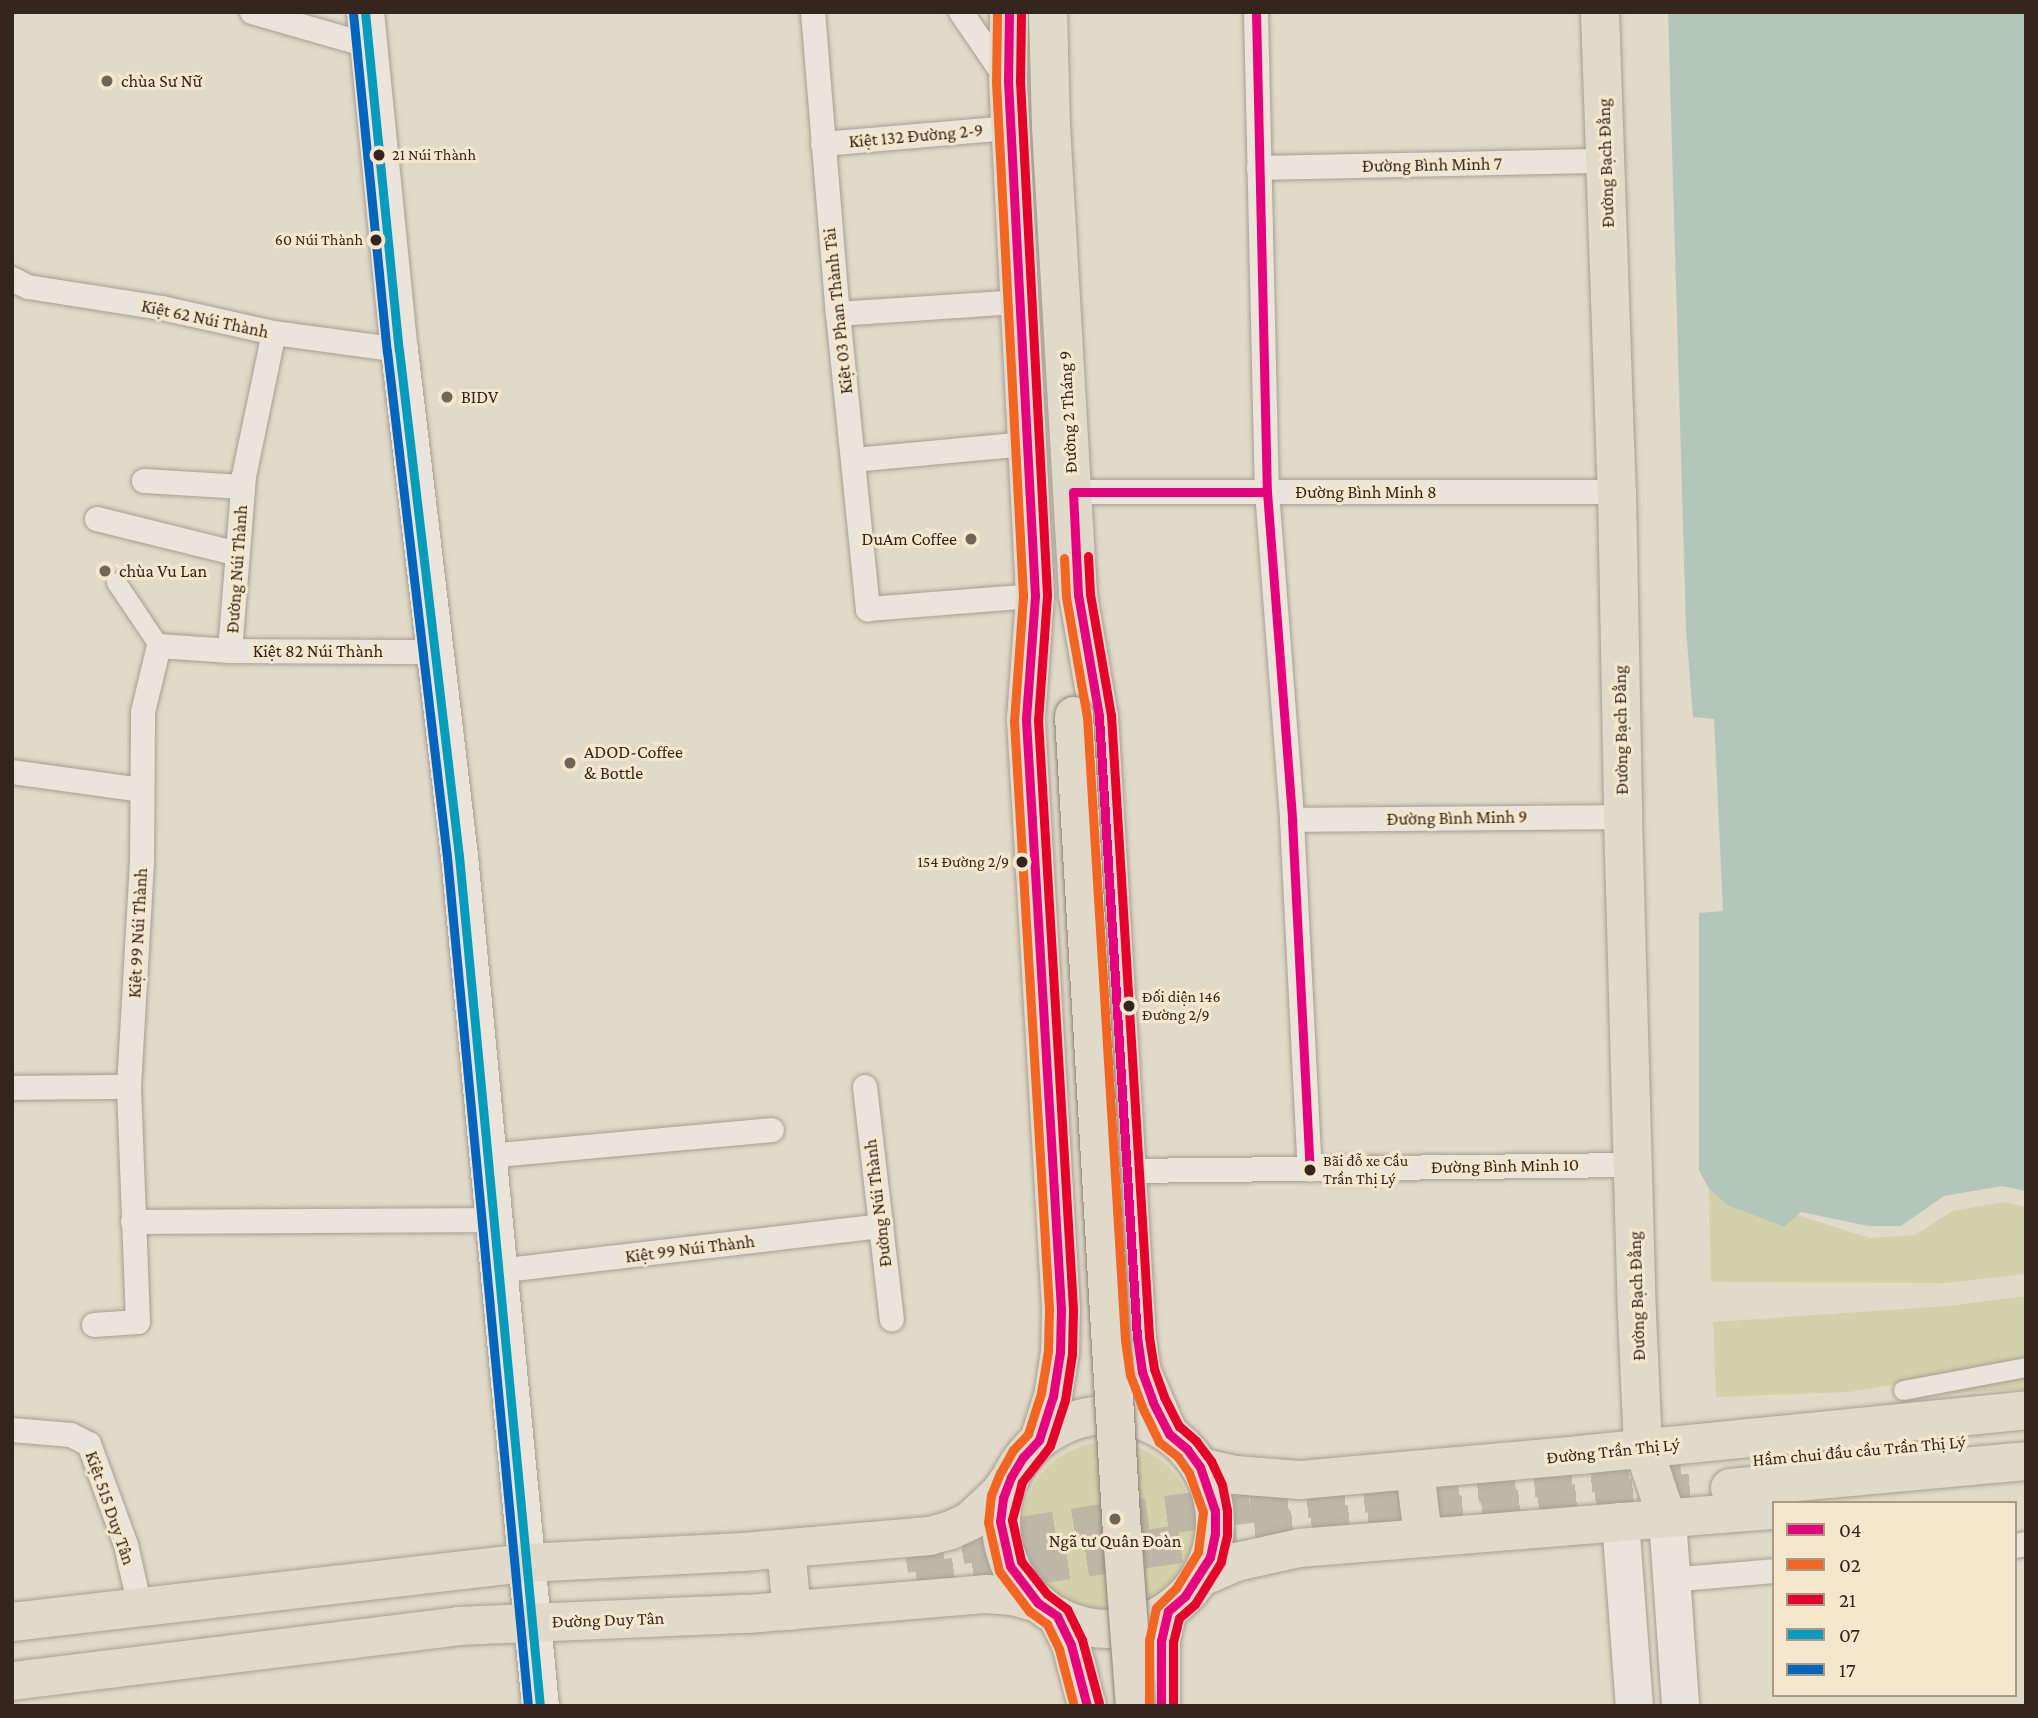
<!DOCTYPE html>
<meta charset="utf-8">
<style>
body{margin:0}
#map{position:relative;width:2038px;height:1718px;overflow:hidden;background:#e2dac8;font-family:"Crimson Pro",serif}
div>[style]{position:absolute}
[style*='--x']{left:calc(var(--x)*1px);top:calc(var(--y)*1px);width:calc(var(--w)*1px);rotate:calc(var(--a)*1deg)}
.green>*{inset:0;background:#d2d1aa}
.round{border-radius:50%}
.water>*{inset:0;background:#b4c6ba}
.primary-tunnel>*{height:38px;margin-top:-19px;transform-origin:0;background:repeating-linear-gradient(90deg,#bfb6a6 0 38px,transparent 0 57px)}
.roads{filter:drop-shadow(0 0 2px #a69e92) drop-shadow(0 0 2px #a69e92)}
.pedestrian>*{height:19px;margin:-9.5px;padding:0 9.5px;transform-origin:9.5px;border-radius:9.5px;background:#eae4da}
.minor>*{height:24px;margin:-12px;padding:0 12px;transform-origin:12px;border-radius:12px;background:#eae4da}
.secondary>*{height:37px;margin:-18.5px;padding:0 18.5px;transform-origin:18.5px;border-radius:18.5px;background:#eae4da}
.primary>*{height:38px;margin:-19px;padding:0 19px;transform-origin:19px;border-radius:19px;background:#e1dacb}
.primary>.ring{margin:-19px;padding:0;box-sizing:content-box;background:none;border:38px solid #e1dacb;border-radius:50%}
.bridges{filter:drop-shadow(0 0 2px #8c8479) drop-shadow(0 0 2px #8c8479)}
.primary-bridge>*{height:38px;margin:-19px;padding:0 19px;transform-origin:19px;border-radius:19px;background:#e1dacb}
.bus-1>*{height:9px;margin:-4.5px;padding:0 4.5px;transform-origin:4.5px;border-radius:4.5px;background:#e5007d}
.bus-2>*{height:9px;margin:-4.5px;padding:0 4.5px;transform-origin:4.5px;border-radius:4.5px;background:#f26522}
.bus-3>*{height:9px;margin:-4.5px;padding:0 4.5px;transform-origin:4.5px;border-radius:4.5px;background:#e4002b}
.bus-4>*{height:9px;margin:-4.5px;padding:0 4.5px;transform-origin:4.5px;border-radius:4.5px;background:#059cbc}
.bus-5>*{height:9px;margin:-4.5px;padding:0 4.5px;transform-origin:4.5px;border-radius:4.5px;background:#0065bd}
.dots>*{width:19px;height:19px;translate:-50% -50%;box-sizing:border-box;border:4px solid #f4e7cd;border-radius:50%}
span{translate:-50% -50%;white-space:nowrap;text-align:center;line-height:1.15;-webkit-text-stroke:6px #f4e7cd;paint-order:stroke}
.bus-label{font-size:16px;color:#34261c}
.left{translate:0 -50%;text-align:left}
.right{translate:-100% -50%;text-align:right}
.poi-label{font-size:18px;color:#34261c}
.street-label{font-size:18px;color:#34261c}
.frame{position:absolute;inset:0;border:14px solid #34261c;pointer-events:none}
.legend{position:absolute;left:1772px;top:1501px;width:245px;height:196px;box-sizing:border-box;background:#f4e7cd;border:2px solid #a79a86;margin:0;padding:9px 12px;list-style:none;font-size:21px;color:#34261c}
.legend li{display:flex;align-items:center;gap:14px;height:35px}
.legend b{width:35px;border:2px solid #a79a86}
</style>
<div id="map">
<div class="green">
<div style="clip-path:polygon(1709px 1189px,1727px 1205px,1783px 1227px,1797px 1215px,1870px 1238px,1915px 1235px,1952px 1211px,2005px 1202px,2026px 1207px,2026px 1274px,1946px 1283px,1711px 1282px)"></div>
<div style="clip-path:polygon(2026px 1296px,2026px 1362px,1850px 1392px,1716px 1397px,1713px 1322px,1948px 1306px)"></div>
<div style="clip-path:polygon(2026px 1371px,2026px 1389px,1937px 1394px,2009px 1374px)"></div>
<div class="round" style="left:1022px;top:1442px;width:172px;height:172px"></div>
</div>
<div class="water">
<div style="clip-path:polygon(1668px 12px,2026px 12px,2026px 1191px,2002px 1186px,1944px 1196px,1901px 1226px,1868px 1226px,1801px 1212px,1784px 1227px,1727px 1205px,1709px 1189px,1699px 1170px,1699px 913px,1723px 911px,1714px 719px,1693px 717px,1686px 629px)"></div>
</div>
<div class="primary-tunnel">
<div style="--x:905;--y:1554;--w:207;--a:-8.9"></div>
<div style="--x:1110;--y:1522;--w:141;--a:-7.3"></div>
<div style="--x:1250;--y:1504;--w:432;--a:-5.1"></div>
<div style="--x:917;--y:1582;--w:342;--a:-8.2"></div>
<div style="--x:1255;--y:1533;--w:443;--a:-5.3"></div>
</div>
<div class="roads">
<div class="pedestrian">
<div style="--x:116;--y:582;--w:77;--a:56.1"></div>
<div style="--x:1903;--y:1390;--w:125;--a:-10.6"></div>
</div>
<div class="minor">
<div style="--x:252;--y:12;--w:120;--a:16"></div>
<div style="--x:813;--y:12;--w:303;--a:85.3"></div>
<div style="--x:838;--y:314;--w:297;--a:84.2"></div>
<div style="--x:868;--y:609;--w:168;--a:-4.5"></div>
<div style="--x:961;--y:12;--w:80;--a:55.7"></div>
<div style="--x:1256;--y:12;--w:480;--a:88.7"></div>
<div style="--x:1267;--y:492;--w:329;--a:85.6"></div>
<div style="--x:1292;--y:820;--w:350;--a:87.1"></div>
<div style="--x:823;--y:144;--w:188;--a:-4.9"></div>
<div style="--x:1259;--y:168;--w:347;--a:-1.2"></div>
<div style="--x:12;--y:279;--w:18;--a:27"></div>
<div style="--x:28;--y:287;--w:136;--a:8.9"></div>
<div style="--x:162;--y:308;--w:115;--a:12.6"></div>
<div style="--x:274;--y:333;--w:126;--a:7.7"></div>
<div style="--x:838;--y:314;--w:182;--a:-3.8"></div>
<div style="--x:854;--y:460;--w:174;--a:-5.3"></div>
<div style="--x:144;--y:481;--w:99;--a:3.5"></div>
<div style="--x:1073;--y:492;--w:544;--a:0"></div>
<div style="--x:97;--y:519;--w:145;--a:13.9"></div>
<div style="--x:230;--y:651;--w:176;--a:-85.4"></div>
<div style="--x:244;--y:476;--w:146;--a:-78.2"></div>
<div style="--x:12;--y:772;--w:131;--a:7.9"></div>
<div style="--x:1292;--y:820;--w:331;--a:-0.5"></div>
<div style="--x:865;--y:1087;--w:234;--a:83.4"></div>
<div style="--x:12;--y:1088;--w:117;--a:-0.5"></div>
<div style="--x:487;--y:1156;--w:286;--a:-5.2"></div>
<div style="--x:1126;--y:1171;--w:507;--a:-0.68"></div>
<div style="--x:133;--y:1222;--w:361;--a:-0.3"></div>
<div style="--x:498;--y:1271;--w:386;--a:-6.7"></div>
<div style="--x:94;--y:1325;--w:44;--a:-3.9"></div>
<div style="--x:138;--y:1322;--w:235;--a:-92.2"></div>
<div style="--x:129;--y:1087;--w:223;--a:-86.7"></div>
<div style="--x:142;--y:864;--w:152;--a:-89.6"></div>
<div style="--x:143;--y:712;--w:68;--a:-76.4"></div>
<div style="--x:159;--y:646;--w:71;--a:4"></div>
<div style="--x:230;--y:651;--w:205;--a:0.3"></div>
<div style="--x:12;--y:1430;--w:59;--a:4.8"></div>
<div style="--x:71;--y:1435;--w:20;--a:27"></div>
<div style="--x:89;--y:1444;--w:108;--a:69.9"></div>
<div style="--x:126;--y:1545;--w:64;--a:77.3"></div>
<div style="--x:2015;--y:1546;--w:11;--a:-10"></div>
<div style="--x:1670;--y:1580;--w:104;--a:-4.9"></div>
</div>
<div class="secondary">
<div style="--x:365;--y:12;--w:340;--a:84.3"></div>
<div style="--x:399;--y:350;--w:510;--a:83.24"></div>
<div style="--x:459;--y:856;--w:854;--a:84.56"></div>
<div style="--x:1667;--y:1518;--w:188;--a:86"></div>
<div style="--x:1620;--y:1521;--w:186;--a:85.7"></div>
</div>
<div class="primary">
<div style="--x:1009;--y:12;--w:69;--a:90.8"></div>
<div style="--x:1008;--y:81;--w:516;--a:87"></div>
<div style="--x:1035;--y:596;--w:124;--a:94.2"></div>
<div style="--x:1026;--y:720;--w:590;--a:86.6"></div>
<div style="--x:1061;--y:1309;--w:43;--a:91.3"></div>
<div style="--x:1060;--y:1352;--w:45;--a:99"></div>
<div style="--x:1053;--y:1396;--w:46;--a:107.7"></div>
<div style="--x:1048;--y:12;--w:114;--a:88.5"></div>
<div style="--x:1051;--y:126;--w:470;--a:86.7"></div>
<div style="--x:1078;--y:595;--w:123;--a:80.2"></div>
<div style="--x:1099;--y:716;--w:623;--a:86.5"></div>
<div style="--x:1137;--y:1338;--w:34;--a:82"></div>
<div style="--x:1142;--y:1372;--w:68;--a:66.5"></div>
<div style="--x:1600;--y:12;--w:480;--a:88"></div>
<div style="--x:1617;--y:492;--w:325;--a:88.9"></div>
<div style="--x:1623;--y:817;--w:497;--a:88.4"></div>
<div style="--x:1637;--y:1314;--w:133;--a:87.4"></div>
<div style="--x:1643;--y:1447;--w:75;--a:71.3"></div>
<div class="ring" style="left:1001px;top:1415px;width:176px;height:176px"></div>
<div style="--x:1200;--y:1467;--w:36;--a:13"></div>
<div style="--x:1235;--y:1475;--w:65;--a:4.4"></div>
<div style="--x:1300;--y:1480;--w:280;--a:-5.1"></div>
<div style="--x:1579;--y:1455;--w:449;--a:-5.7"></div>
<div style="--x:1415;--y:1470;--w:67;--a:83.2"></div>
<div style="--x:1730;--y:1488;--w:297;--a:-5.2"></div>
<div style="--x:786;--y:1549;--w:62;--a:84.5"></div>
<div style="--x:1200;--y:1578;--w:39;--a:-24"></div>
<div style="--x:1236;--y:1562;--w:65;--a:-12.5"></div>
<div style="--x:1299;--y:1548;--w:477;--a:-4.6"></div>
<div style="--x:1057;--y:1616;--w:32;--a:64"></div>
<div style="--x:1071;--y:1645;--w:63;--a:75.3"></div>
<div style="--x:12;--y:1622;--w:517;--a:-6.55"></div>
<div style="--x:526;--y:1563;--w:217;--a:-2.9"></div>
<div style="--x:743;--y:1552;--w:187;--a:-4.9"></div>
<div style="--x:929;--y:1536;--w:23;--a:-15"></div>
<div style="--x:951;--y:1530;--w:21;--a:-25"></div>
<div style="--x:970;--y:1521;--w:40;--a:-43"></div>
<div style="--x:999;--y:1494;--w:21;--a:-55"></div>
<div style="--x:12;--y:1681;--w:449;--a:-7"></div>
<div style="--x:458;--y:1626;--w:290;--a:-2.4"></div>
<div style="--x:748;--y:1614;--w:240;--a:-4.8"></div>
<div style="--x:987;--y:1594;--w:25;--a:5"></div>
<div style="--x:1012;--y:1596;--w:27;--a:15"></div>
<div style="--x:1161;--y:1706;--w:65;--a:-90"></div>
<div style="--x:1161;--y:1641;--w:31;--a:-77"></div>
</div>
</div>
<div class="bridges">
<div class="primary-bridge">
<div style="--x:1074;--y:716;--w:819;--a:86.64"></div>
<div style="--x:1122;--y:1534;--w:172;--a:85.7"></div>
</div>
</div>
<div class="bus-1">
<div style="--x:1009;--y:12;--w:69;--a:90.8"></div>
<div style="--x:1008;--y:81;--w:516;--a:87"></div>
<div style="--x:1035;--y:596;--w:124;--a:94.2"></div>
<div style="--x:1026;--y:720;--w:590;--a:86.6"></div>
<div style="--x:1061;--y:1309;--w:43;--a:91.3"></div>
<div style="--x:1060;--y:1352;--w:45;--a:99"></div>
<div style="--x:1053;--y:1396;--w:46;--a:107.7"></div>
<div style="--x:1039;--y:1440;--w:23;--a:133"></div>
<div style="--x:1023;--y:1457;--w:23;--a:121"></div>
<div style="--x:1011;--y:1477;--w:22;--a:111"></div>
<div style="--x:1003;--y:1498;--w:23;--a:97"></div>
<div style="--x:1000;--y:1521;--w:46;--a:77.5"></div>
<div style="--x:1010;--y:1566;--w:46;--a:52.9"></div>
<div style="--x:1038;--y:1603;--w:23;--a:34"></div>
<div style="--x:1057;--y:1616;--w:32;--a:64"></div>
<div style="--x:1071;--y:1645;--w:63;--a:75.3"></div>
<div style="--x:1256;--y:12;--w:480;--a:88.7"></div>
<div style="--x:1267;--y:492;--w:329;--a:85.6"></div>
<div style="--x:1292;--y:820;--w:350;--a:87.1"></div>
<div style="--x:1161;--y:1706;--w:65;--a:-90"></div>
<div style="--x:1161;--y:1641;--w:31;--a:-77"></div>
<div style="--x:1168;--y:1611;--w:23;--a:-41"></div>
<div style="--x:1185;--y:1596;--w:46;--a:-57.3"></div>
<div style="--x:1210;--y:1557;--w:24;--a:-78"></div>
<div style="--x:1215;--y:1534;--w:23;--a:-90"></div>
<div style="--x:1215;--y:1511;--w:46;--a:-108.8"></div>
<div style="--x:1200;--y:1467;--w:22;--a:-126"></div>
<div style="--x:1187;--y:1449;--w:23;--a:-140"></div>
<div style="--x:1169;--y:1434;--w:36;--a:-117"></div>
<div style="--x:1153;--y:1402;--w:32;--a:-110"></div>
<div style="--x:1142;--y:1372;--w:34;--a:-98"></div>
<div style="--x:1137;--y:1338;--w:623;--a:-93.5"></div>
<div style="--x:1099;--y:716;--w:123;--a:-99.8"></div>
<div style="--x:1078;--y:595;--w:103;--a:-92.8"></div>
<div style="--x:1073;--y:492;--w:194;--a:0"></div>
</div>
<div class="bus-2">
<div style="--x:997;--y:12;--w:70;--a:90.8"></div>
<div style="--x:996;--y:82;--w:515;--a:86.99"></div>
<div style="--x:1023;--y:596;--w:125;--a:94.1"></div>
<div style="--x:1014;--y:721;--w:589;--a:86.59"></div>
<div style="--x:1049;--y:1309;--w:42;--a:91.4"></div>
<div style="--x:1048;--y:1351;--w:43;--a:99.5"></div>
<div style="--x:1041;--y:1393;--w:43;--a:107.6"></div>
<div style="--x:1028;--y:1434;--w:22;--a:133"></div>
<div style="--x:1013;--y:1450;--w:26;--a:119"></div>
<div style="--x:1000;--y:1473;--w:24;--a:112"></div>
<div style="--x:991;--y:1495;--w:27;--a:96"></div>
<div style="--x:988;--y:1522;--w:50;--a:77.3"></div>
<div style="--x:999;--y:1571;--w:50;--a:53.1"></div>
<div style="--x:1029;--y:1611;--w:22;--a:36"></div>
<div style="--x:1047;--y:1624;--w:28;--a:64"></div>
<div style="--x:1059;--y:1649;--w:59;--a:75.3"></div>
<div style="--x:1064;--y:558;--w:39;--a:87"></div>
<div style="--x:1066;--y:597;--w:122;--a:80.1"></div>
<div style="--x:1087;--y:717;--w:624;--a:86.51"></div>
<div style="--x:1125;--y:1340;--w:35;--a:82"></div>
<div style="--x:1130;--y:1375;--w:34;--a:69"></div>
<div style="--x:1142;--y:1407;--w:39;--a:64"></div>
<div style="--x:1159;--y:1442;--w:24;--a:38"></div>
<div style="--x:1178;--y:1457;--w:19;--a:55"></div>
<div style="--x:1189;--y:1473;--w:41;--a:70.3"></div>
<div style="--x:1203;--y:1512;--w:40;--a:97.1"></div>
<div style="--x:1198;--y:1552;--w:42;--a:121.4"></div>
<div style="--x:1176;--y:1588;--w:28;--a:135"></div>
<div style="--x:1156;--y:1608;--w:33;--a:102"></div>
<div style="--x:1149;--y:1640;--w:66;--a:90"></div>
</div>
<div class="bus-3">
<div style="--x:1021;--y:12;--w:69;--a:90.8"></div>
<div style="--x:1020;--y:81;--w:515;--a:86.99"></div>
<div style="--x:1047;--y:595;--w:125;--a:94.1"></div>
<div style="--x:1038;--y:720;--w:590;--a:86.6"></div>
<div style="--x:1073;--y:1309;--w:45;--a:91.3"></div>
<div style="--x:1072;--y:1354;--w:47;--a:98.7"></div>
<div style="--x:1065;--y:1400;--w:48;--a:108.1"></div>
<div style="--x:1050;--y:1446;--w:46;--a:127.9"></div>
<div style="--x:1022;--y:1482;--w:39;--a:105"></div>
<div style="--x:1012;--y:1520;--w:42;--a:77.6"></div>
<div style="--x:1021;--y:1561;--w:42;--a:51.8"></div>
<div style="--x:1047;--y:1594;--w:25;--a:37"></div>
<div style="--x:1067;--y:1609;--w:34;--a:64"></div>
<div style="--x:1082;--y:1640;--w:65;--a:74.9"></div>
<div style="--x:1088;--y:556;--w:38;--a:87"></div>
<div style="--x:1090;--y:594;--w:123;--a:80.2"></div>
<div style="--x:1111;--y:715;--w:623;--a:86.5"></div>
<div style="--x:1149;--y:1337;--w:32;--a:81"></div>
<div style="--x:1154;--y:1369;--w:30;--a:70"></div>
<div style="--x:1164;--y:1397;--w:33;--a:63"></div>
<div style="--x:1179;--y:1426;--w:23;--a:41"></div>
<div style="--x:1196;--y:1441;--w:25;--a:53"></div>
<div style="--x:1211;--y:1461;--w:26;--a:65"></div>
<div style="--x:1222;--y:1485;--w:25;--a:79"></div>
<div style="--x:1227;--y:1510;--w:25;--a:90"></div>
<div style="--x:1227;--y:1535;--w:28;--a:103"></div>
<div style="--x:1221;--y:1562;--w:49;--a:121.8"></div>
<div style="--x:1195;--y:1604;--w:21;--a:139"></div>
<div style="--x:1179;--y:1618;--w:25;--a:104"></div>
<div style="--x:1173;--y:1642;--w:64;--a:90"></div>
</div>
<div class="bus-4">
<div style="--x:365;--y:12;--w:340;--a:84.3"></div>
<div style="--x:399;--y:350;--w:510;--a:83.24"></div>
<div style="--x:459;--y:856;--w:854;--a:84.56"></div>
</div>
<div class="bus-5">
<div style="--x:353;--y:13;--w:340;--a:84.3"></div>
<div style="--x:387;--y:351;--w:510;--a:83.24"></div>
<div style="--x:447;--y:857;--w:853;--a:84.55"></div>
</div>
<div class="dots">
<div style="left:107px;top:81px;background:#716558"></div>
<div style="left:379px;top:155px;background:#34261c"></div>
<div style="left:376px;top:240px;background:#34261c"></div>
<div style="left:447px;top:397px;background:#716558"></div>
<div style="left:971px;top:539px;background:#716558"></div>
<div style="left:105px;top:571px;background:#716558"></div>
<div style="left:570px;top:763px;background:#716558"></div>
<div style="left:1022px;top:862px;background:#34261c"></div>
<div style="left:1129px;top:1006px;background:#34261c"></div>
<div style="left:1310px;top:1170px;background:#34261c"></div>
<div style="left:1115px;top:1519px;background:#716558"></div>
</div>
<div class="bus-label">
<span class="left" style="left:392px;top:155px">21 Núi Thành</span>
<span class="right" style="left:363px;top:240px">60 Núi Thành</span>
<span class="right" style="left:1009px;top:862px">154 Đường 2/9</span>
<span class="left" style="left:1142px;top:1006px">Đối diện 146<br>Đường 2/9</span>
<span class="left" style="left:1323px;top:1170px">Bãi đỗ xe Cầu<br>Trần Thị Lý</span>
</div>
<div class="poi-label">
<span class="left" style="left:121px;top:81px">chùa Sư Nữ</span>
<span class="left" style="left:461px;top:397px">BIDV</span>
<span class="right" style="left:957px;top:539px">DuAm Coffee</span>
<span class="left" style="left:119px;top:571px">chùa Vu Lan</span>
<span class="left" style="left:584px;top:763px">ADOD-Coffee<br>&amp; Bottle</span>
<span style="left:1115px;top:1541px">Ngã tư Quân Đoàn</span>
</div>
<div class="street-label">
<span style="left:916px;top:136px;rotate:-5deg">Kiệt 132 Đường 2-9</span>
<span style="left:1606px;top:163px;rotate:-92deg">Đường Bạch Đằng</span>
<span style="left:1432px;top:165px;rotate:-1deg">Đường Bình Minh 7</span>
<span style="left:838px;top:311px;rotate:-96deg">Kiệt 03 Phan Thành Tài</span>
<span style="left:205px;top:319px;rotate:12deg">Kiệt 62 Núi Thành</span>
<span style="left:1068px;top:412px;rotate:-93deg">Đường 2 Tháng 9</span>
<span style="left:1366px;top:492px">Đường Bình Minh 8</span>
<span style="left:237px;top:569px;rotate:-86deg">Đường Núi Thành</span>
<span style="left:318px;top:651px">Kiệt 82 Núi Thành</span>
<span style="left:1621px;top:730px;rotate:-91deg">Đường Bạch Đằng</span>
<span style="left:1457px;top:818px;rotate:-1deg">Đường Bình Minh 9</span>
<span style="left:138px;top:933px;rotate:-87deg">Kiệt 99 Núi Thành</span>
<span style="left:1505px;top:1166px;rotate:-1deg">Đường Bình Minh 10</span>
<span style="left:878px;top:1203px;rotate:-97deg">Đường Núi Thành</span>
<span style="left:690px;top:1249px;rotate:-7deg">Kiệt 99 Núi Thành</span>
<span style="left:1637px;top:1296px;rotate:-92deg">Đường Bạch Đằng</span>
<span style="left:1613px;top:1451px;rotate:-6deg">Đường Trần Thị Lý</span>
<span style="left:1859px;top:1451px;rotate:-5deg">Hầm chui đầu cầu Trần Thị Lý</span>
<span style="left:110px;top:1508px;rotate:71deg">Kiệt 515 Duy Tân</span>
<span style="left:608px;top:1620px;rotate:-2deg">Đường Duy Tân</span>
</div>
<div class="frame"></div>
<ul class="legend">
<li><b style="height:9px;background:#e5007d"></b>04</li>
<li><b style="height:9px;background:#f26522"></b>02</li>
<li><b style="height:9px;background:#e4002b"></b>21</li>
<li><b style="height:9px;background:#059cbc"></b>07</li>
<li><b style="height:9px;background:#0065bd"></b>17</li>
</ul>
</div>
